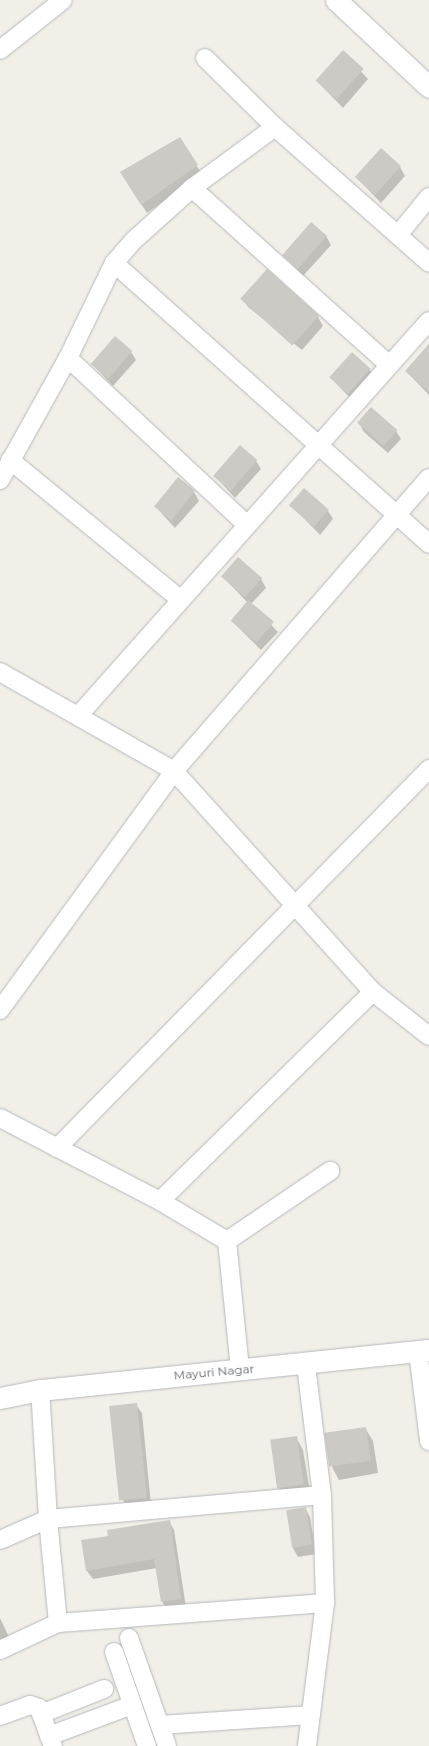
<!DOCTYPE html>
<style>
body{margin:0}
#map{position:relative;width:429px;height:1746px;overflow:hidden;background:#f1efe8;font-family:Montserrat,sans-serif}
div>[style]{position:absolute}
[style*='--x']{left:calc(var(--x)*1px);top:calc(var(--y)*1px);width:calc(var(--w)*1px);rotate:calc(var(--a)*1deg)}
.shadow>*{inset:0;background:#0003}
.building>*{inset:0;background:#cccac5;transform-origin:0 0}
.roads{filter:drop-shadow(0 0 1px #b5b8bc) drop-shadow(0 0 1px #b5b8bc)}
.minor>*{height:18px;margin:-9px;padding:0 9px;transform-origin:9px;border-radius:9px;background:#fff}
.tertiary>*{height:21px;margin:-10.5px;padding:0 10.5px;transform-origin:10.5px;border-radius:10.5px;background:#fff}
span{translate:-50% -50%;white-space:nowrap;text-align:center;line-height:1.15;-webkit-text-stroke:5px #fff;paint-order:stroke}
.street-label{font-size:12px;color:#5f6368}
</style>
<div id="map">
<div class="shadow">
<div style="clip-path:polygon(343px 52px,368px 79px,343px 108px,317px 81px)"></div>
<div style="clip-path:polygon(179px 139px,202px 174px,147px 213px,127px 182px)"></div>
<div style="clip-path:polygon(400px 167px,405px 176px,381px 203px,356px 177px)"></div>
<div style="clip-path:polygon(326px 236px,331px 245px,303px 276px,284px 255px)"></div>
<div style="clip-path:polygon(243px 299px,318px 317px,323px 326px,302px 350px,248px 307px)"></div>
<div style="clip-path:polygon(429px 344px,429px 395px,406px 371px)"></div>
<div style="clip-path:polygon(131px 352px,136px 360px,113px 386px,92px 364px)"></div>
<div style="clip-path:polygon(370px 370px,375px 378px,354px 402px,331px 378px)"></div>
<div style="clip-path:polygon(359px 423px,396px 431px,401px 439px,388px 453px,364px 432px)"></div>
<div style="clip-path:polygon(256px 461px,261px 469px,235px 498px,215px 476px)"></div>
<div style="clip-path:polygon(194px 492px,199px 501px,175px 528px,155px 506px)"></div>
<div style="clip-path:polygon(291px 505px,328px 511px,333px 519px,320px 535px)"></div>
<div style="clip-path:polygon(223px 577px,261px 579px,266px 588px,251px 604px,278px 632px,261px 650px,232px 621px,248px 603px)"></div>
<div style="clip-path:polygon(136px 1405px,142px 1413px,151px 1505px,128px 1509px,123px 1500px)"></div>
<div style="clip-path:polygon(365px 1428px,373px 1441px,378px 1473px,339px 1480px,332px 1467px)"></div>
<div style="clip-path:polygon(296px 1437px,303px 1450px,311px 1498px,286px 1501px,279px 1488px)"></div>
<div style="clip-path:polygon(305px 1508px,310px 1517px,316px 1554px,298px 1557px,293px 1548px)"></div>
<div style="clip-path:polygon(169px 1521px,174px 1530px,186px 1607px,167px 1610px,162px 1601px,157px 1568px,93px 1579px,87px 1571px,109px 1537px)"></div>
<div style="clip-path:polygon(0 1618px,9px 1637px,0 1641px)"></div>
</div>
<div class="building">
<div style="left:343px;top:50px;width:28px;height:41px;rotate:42deg"></div>
<div style="clip-path:polygon(180px 137px,198px 165px,141px 205px,120px 172px)"></div>
<div style="left:381px;top:148px;width:27px;height:39px;rotate:42deg"></div>
<div style="left:311px;top:222px;width:21px;height:44px;rotate:41deg"></div>
<div style="left:267px;top:269px;width:70px;height:40px;rotate:42deg"></div>
<div style="left:115px;top:336px;width:23px;height:37px;rotate:41deg"></div>
<div style="clip-path:polygon(429px 344px,429px 392px,405px 371px)"></div>
<div style="left:352px;top:352px;width:25px;height:34px;rotate:42deg"></div>
<div style="left:371px;top:407px;width:35px;height:21px;rotate:41deg"></div>
<div style="left:240px;top:445px;width:23px;height:41px;rotate:41deg"></div>
<div style="left:178px;top:477px;width:22px;height:38px;rotate:39deg"></div>
<div style="left:304px;top:488px;width:33px;height:23px;rotate:41deg"></div>
<div style="left:238px;top:557px;width:32px;height:26px;rotate:41deg"></div>
<div style="left:248px;top:600px;width:34px;height:27px;rotate:40deg"></div>
<div style="left:137px;top:1403px;width:95px;height:28px;rotate:84deg"></div>
<div style="left:366px;top:1427px;width:34px;height:42px;rotate:82deg"></div>
<div style="left:297px;top:1436px;width:49px;height:27px;rotate:82deg"></div>
<div style="left:306px;top:1507px;width:38px;height:20px;rotate:81deg"></div>
<div style="clip-path:polygon(170px 1520px,181px 1599px,161px 1602px,154px 1559px,86px 1571px,81px 1540px,108px 1536px,107px 1530px)"></div>
</div>
<div class="roads">
<div class="minor">
<div style="--x:0;--y:50;--w:80;--a:-38.4"></div>
<div style="--x:205;--y:58;--w:98;--a:44.6"></div>
<div style="--x:275;--y:127;--w:205;--a:41.4"></div>
<div style="--x:192;--y:188;--w:265;--a:41.9"></div>
<div style="--x:398;--y:235;--w:49;--a:-50.8"></div>
<div style="--x:114;--y:263;--w:422;--a:41.7"></div>
<div style="--x:68;--y:358;--w:245;--a:43"></div>
<div style="--x:10;--y:460;--w:221;--a:39.3"></div>
<div style="--x:0;--y:480;--w:140;--a:-60.9"></div>
<div style="--x:68;--y:358;--w:106;--a:-64.2"></div>
<div style="--x:114;--y:263;--w:29;--a:-49"></div>
<div style="--x:133;--y:241;--w:79;--a:-41.9"></div>
<div style="--x:192;--y:188;--w:103;--a:-36.3"></div>
<div style="--x:0;--y:672;--w:200;--a:29.6"></div>
<div style="--x:174;--y:771;--w:297;--a:48"></div>
<div style="--x:373;--y:992;--w:71;--a:38.2"></div>
<div style="--x:78;--y:716;--w:528;--a:-48.38"></div>
<div style="--x:0;--y:1010;--w:296;--a:-53.9"></div>
<div style="--x:174;--y:771;--w:388;--a:-49"></div>
<div style="--x:0;--y:1118;--w:180;--a:27.4"></div>
<div style="--x:160;--y:1201;--w:78;--a:30.8"></div>
<div style="--x:227;--y:1241;--w:129;--a:84.2"></div>
<div style="--x:57;--y:1148;--w:531;--a:-45.53"></div>
<div style="--x:160;--y:1201;--w:298;--a:-44.5"></div>
<div style="--x:227;--y:1241;--w:125;--a:-34.2"></div>
<div style="--x:418;--y:1351;--w:91;--a:83"></div>
<div style="--x:306;--y:1365;--w:131;--a:83"></div>
<div style="--x:322;--y:1495;--w:108;--a:88.4"></div>
<div style="--x:325;--y:1603;--w:144;--a:97.2"></div>
<div style="--x:0;--y:1540;--w:52;--a:-23.6"></div>
<div style="--x:48;--y:1519;--w:275;--a:-5"></div>
<div style="--x:58;--y:1623;--w:268;--a:-4.3"></div>
<div style="--x:129;--y:1638;--w:114;--a:70.6"></div>
<div style="--x:0;--y:1650;--w:64;--a:-25"></div>
<div style="--x:58;--y:1623;--w:104;--a:-95.5"></div>
<div style="--x:48;--y:1519;--w:129;--a:-93.5"></div>
<div style="--x:114;--y:1652;--w:100;--a:70.7"></div>
<div style="--x:41;--y:1714;--w:68;--a:-21.6"></div>
<div style="--x:0;--y:1716;--w:32;--a:-20"></div>
<div style="--x:30;--y:1705;--w:9;--a:18"></div>
<div style="--x:39;--y:1708;--w:40;--a:69.8"></div>
<div style="--x:160;--y:1725;--w:151;--a:-3.8"></div>
<div style="--x:49;--y:1736;--w:89;--a:-20.5"></div>
</div>
<div class="tertiary">
<div style="--x:336;--y:0;--w:127;--a:43.1"></div>
<div style="--x:0;--y:1398;--w:41;--a:-11.3"></div>
<div style="--x:40;--y:1390;--w:391;--a:-5.9"></div>
</div>
</div>
<div class="street-label">
<span style="left:214px;top:1372px;rotate:-5deg">Mayuri Nagar</span>
</div>
</div>
